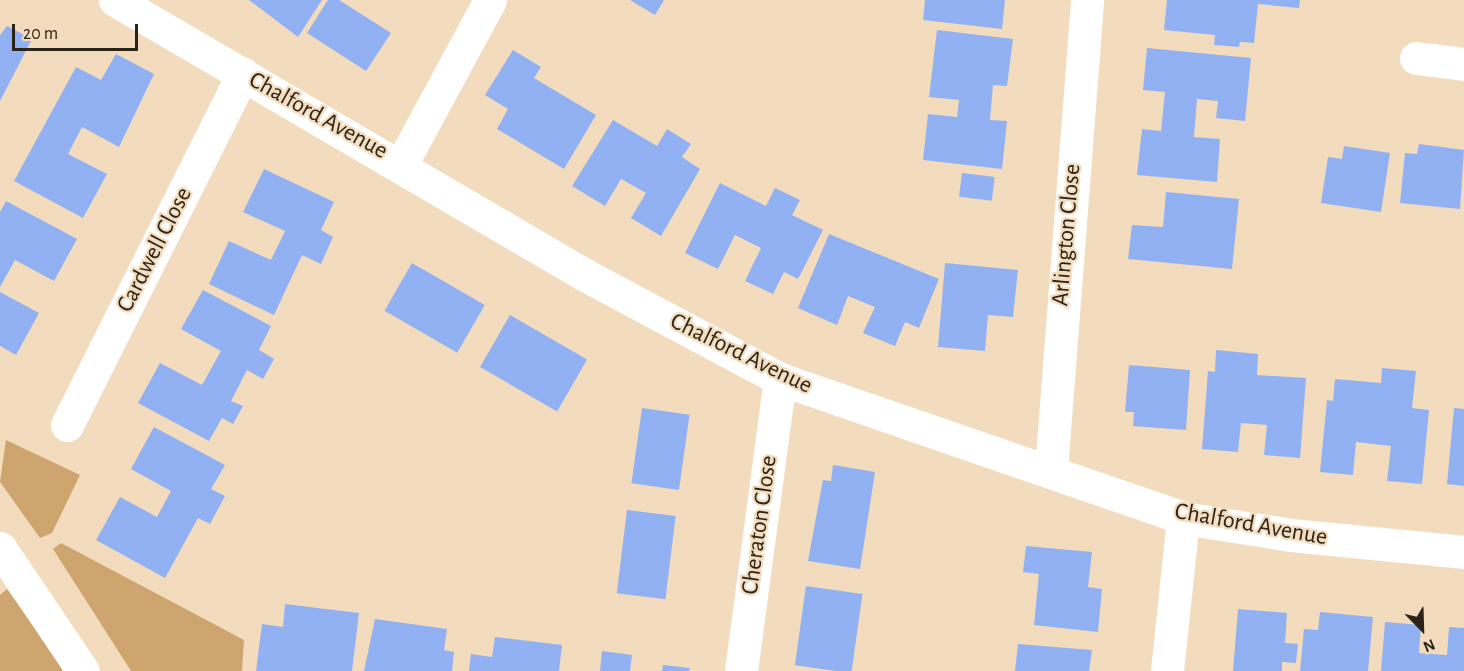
<!DOCTYPE html>
<style>
body{margin:0}
#map{position:relative;width:1464px;height:671px;overflow:hidden;background:#f3dcbe;font-family:"Alegreya Sans",sans-serif}
div>[style]{position:absolute}
[style*='--x']{left:calc(var(--x)*1px);top:calc(var(--y)*1px);width:calc(var(--w)*1px);rotate:calc(var(--a)*1deg)}
.green>*{inset:0;background:#cea56f}
.building>*{inset:0;background:#92b1f3;transform-origin:0 0}
.minor>*{height:33px;margin:-16.5px;padding:0 16.5px;transform-origin:16.5px;border-radius:16.5px;background:#fff}
span{translate:-50% -50%;white-space:nowrap;text-align:center;line-height:1.15;-webkit-text-stroke:4.5px #f3dcbe;paint-order:stroke}
.street-label{font-size:24px;color:#2b2318}
.north{position:absolute;left:1392px;top:599px;width:60px;height:60px;-webkit-text-stroke:4px #f3dcbe;paint-order:stroke;rotate:157deg;font-size:16px;font-weight:700;line-height:24px;text-align:center;color:#2b2318}
.north::after{content:'';display:block;margin:auto;width:21px;height:27px;background:#2b2318;clip-path:polygon(50% 0,100% 100%,50% 72%,0 100%)}
.scale{position:absolute;left:12px;top:24px;width:126px;height:27px;box-sizing:border-box;border:3px solid #2b2318;border-top:0;padding-left:8px;font-size:18px;line-height:21px;white-space:nowrap;color:#2b2318;-webkit-text-stroke:4px #f3dcbe;paint-order:stroke}
</style>
<div id="map">
<div class="green">
<div style="clip-path:polygon(6px 440px,80px 475px,52px 533px,40px 538px,0 482px)"></div>
<div style="clip-path:polygon(61px 543px,244px 640px,242px 671px,131px 671px,53px 549px)"></div>
<div style="clip-path:polygon(7px 589px,56px 658px,63px 671px,0 671px,0 595px)"></div>
</div>
<div class="building">
<div style="clip-path:polygon(249px 0,322px 0,298px 37px)"></div>
<div style="clip-path:polygon(328px 0,339px 0,391px 33px,366px 71px,307px 33px)"></div>
<div style="clip-path:polygon(630px 0,664px 0,655px 15px)"></div>
<div style="clip-path:polygon(925px 0,1005px 0,1002px 29px,923px 20px)"></div>
<div style="clip-path:polygon(1167px 0,1300px 0,1299px 8px,1258px 4px,1254px 43px,1240px 42px,1239px 47px,1214px 45px,1215px 35px,1164px 30px)"></div>
<div style="clip-path:polygon(7px 26px,32px 39px,0 101px,0 35px)"></div>
<div style="clip-path:polygon(937px 30px,1013px 39px,1007px 86px,993px 85px,990px 120px,1007px 121px,1002px 169px,923px 160px,928px 114px,957px 117px,959px 100px,929px 97px)"></div>
<div style="clip-path:polygon(1147px 48px,1251px 58px,1245px 121px,1216px 118px,1218px 101px,1197px 99px,1194px 137px,1220px 139px,1217px 182px,1137px 175px,1142px 129px,1161px 131px,1165px 92px,1143px 90px)"></div>
<div style="clip-path:polygon(513px 50px,541px 67px,534px 78px,596px 115px,564px 169px,497px 129px,508px 109px,485px 95px)"></div>
<div style="clip-path:polygon(116px 54px,154px 74px,119px 147px,82px 127px,68px 154px,107px 174px,83px 218px,14px 181px,76px 67px,101px 80px)"></div>
<div style="clip-path:polygon(613px 120px,657px 146px,667px 129px,691px 144px,682px 157px,700px 169px,661px 236px,631px 218px,646px 193px,621px 179px,605px 206px,572px 186px)"></div>
<div style="clip-path:polygon(1419px 144px,1464px 150px,1460px 209px,1400px 203px,1405px 153px,1417px 154px)"></div>
<div style="clip-path:polygon(1344px 146px,1390px 153px,1381px 212px,1321px 203px,1328px 157px,1342px 159px)"></div>
<div style="clip-path:polygon(264px 169px,334px 202px,321px 230px,333px 237px,321px 264px,302px 255px,274px 315px,209px 284px,229px 241px,271px 260px,285px 231px,243px 212px)"></div>
<div style="left:962px;top:173px;width:33px;height:24px;rotate:7deg"></div>
<div style="clip-path:polygon(720px 183px,766px 206px,775px 188px,800px 200px,792px 215px,823px 230px,798px 279px,784px 272px,773px 294px,745px 281px,761px 248px,735px 235px,718px 269px,685px 253px)"></div>
<div style="clip-path:polygon(1166px 192px,1239px 199px,1232px 269px,1128px 259px,1132px 225px,1163px 227px)"></div>
<div style="clip-path:polygon(6px 201px,77px 239px,54px 281px,15px 260px,0 287px,0 212px)"></div>
<div style="clip-path:polygon(829px 234px,939px 279px,919px 328px,905px 322px,895px 346px,863px 333px,875px 307px,848px 296px,837px 325px,798px 308px)"></div>
<div style="left:412px;top:263px;width:84px;height:55px;rotate:30deg"></div>
<div style="clip-path:polygon(945px 263px,1018px 270px,1013px 317px,988px 315px,985px 351px,938px 347px)"></div>
<div style="clip-path:polygon(203px 290px,271px 326px,259px 350px,274px 359px,263px 379px,247px 370px,231px 401px,243px 406px,233px 424px,222px 418px,209px 441px,138px 403px,160px 363px,202px 385px,221px 351px,181px 329px)"></div>
<div style="clip-path:polygon(0 292px,39px 313px,16px 355px,0 346px)"></div>
<div style="left:510px;top:315px;width:89px;height:60px;rotate:30deg"></div>
<div style="clip-path:polygon(1216px 350px,1258px 354px,1257px 375px,1306px 378px,1300px 458px,1264px 455px,1267px 425px,1241px 423px,1238px 452px,1202px 449px,1208px 371px,1215px 372px)"></div>
<div style="clip-path:polygon(1129px 365px,1190px 370px,1186px 430px,1133px 426px,1134px 412px,1125px 412px)"></div>
<div style="clip-path:polygon(1382px 368px,1416px 371px,1412px 408px,1429px 410px,1422px 484px,1387px 481px,1391px 446px,1356px 442px,1353px 475px,1320px 472px,1327px 400px,1333px 401px,1335px 379px,1381px 383px)"></div>
<div style="left:642px;top:408px;width:48px;height:76px;rotate:8deg"></div>
<div style="clip-path:polygon(1454px 408px,1464px 409px,1464px 486px,1447px 484px)"></div>
<div style="clip-path:polygon(154px 427px,225px 465px,211px 489px,225px 496px,210px 524px,198px 518px,165px 578px,96px 540px,120px 497px,157px 517px,171px 491px,131px 469px)"></div>
<div style="clip-path:polygon(833px 465px,875px 472px,860px 569px,808px 561px,823px 480px,831px 481px)"></div>
<div style="left:627px;top:510px;width:49px;height:84px;rotate:7deg"></div>
<div style="clip-path:polygon(1026px 546px,1092px 552px,1088px 587px,1102px 589px,1098px 632px,1034px 625px,1039px 574px,1023px 572px)"></div>
<div style="left:806px;top:586px;width:57px;height:80px;rotate:8deg"></div>
<div style="clip-path:polygon(285px 604px,359px 613px,352px 671px,256px 671px,262px 624px,283px 627px)"></div>
<div style="clip-path:polygon(1238px 609px,1287px 613px,1285px 643px,1298px 644px,1296px 663px,1282px 662px,1282px 671px,1233px 671px)"></div>
<div style="clip-path:polygon(1320px 612px,1373px 617px,1368px 671px,1300px 671px,1304px 629px,1318px 630px)"></div>
<div style="clip-path:polygon(375px 619px,447px 629px,444px 650px,454px 652px,452px 671px,364px 671px)"></div>
<div style="clip-path:polygon(1385px 622px,1421px 625px,1419px 653px,1447px 655px,1449px 627px,1464px 628px,1464px 671px,1381px 671px)"></div>
<div style="clip-path:polygon(495px 637px,562px 645px,559px 671px,469px 671px,471px 654px,492px 657px)"></div>
<div style="clip-path:polygon(1018px 644px,1092px 650px,1089px 671px,1015px 671px)"></div>
<div style="clip-path:polygon(602px 651px,632px 655px,630px 671px,600px 671px)"></div>
<div style="clip-path:polygon(663px 665px,690px 668px,689px 671px,662px 671px)"></div>
</div>
<div class="minor">
<div style="--x:115;--y:0;--w:545;--a:30.33"></div>
<div style="--x:585;--y:275;--w:221;--a:28.1"></div>
<div style="--x:780;--y:379;--w:426;--a:19"></div>
<div style="--x:1183;--y:518;--w:109;--a:8.9"></div>
<div style="--x:1291;--y:535;--w:174;--a:5.6"></div>
<div style="--x:1416;--y:58;--w:48;--a:7.1"></div>
<div style="--x:402;--y:163;--w:185;--a:-61.6"></div>
<div style="--x:67;--y:425;--w:393;--a:-63.4"></div>
<div style="--x:1051;--y:470;--w:471;--a:-85.6"></div>
<div style="--x:0;--y:548;--w:148;--a:56"></div>
<div style="--x:741;--y:671;--w:295;--a:-82.4"></div>
<div style="--x:1167;--y:671;--w:154;--a:-84"></div>
</div>
<div class="street-label">
<span style="left:318px;top:116px;rotate:29deg">Chalford Avenue</span>
<span style="left:1067px;top:235px;rotate:-85deg">Arlington Close</span>
<span style="left:155px;top:250px;rotate:-63deg">Cardwell Close</span>
<span style="left:741px;top:354px;rotate:26deg">Chalford Avenue</span>
<span style="left:760px;top:525px;rotate:-82deg">Cheraton Close</span>
<span style="left:1251px;top:525px;rotate:10deg">Chalford Avenue</span>
</div>
<div class="north">N</div>
<div class="scale">20 m</div>
</div>
